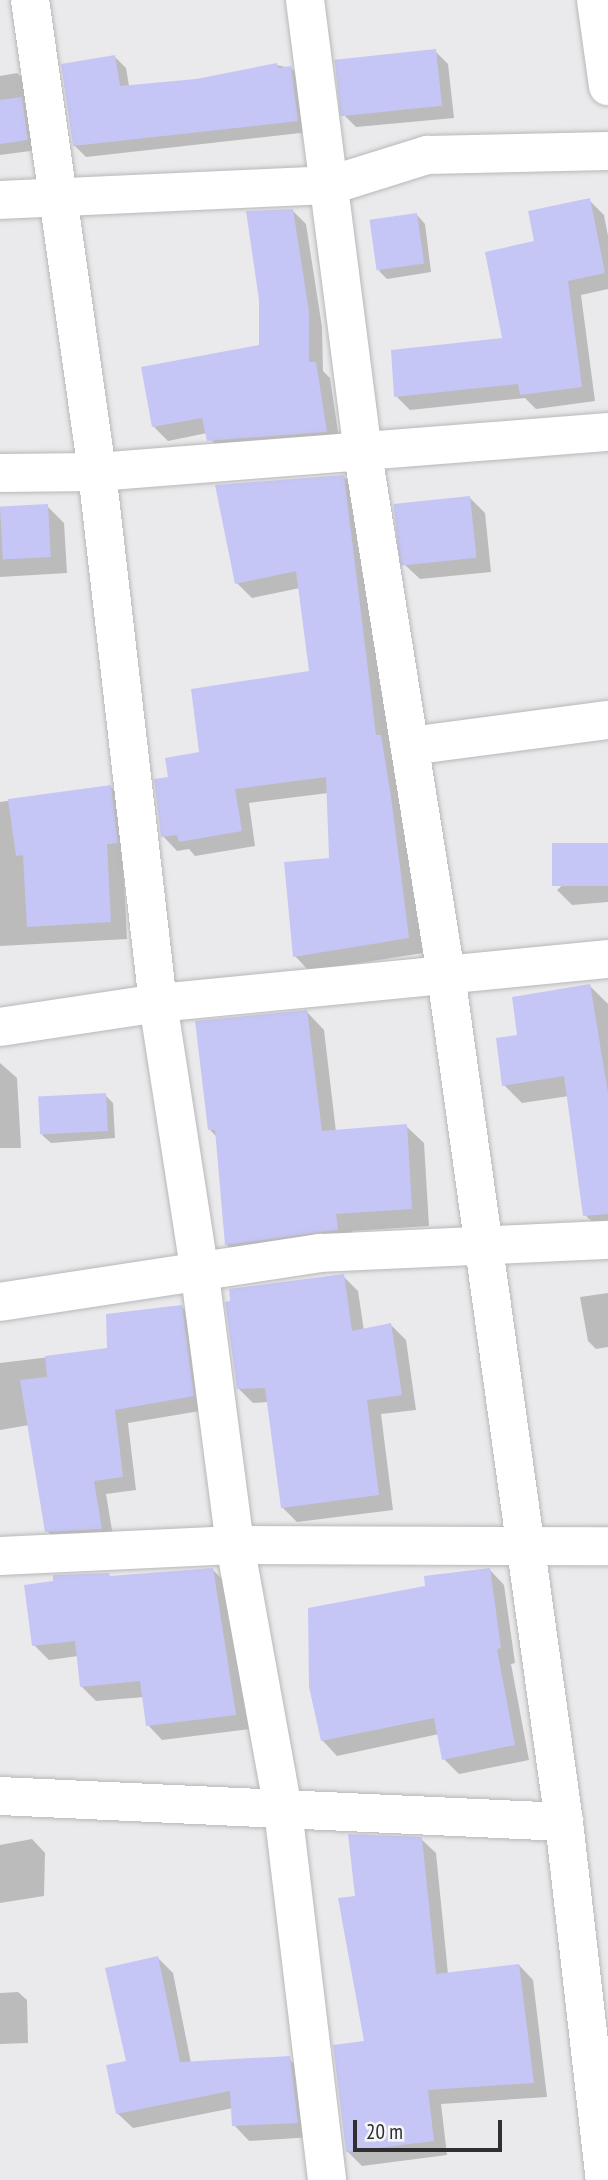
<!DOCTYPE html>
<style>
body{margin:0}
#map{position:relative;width:608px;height:2180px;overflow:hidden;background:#eaeaec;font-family:"PT Sans Narrow",sans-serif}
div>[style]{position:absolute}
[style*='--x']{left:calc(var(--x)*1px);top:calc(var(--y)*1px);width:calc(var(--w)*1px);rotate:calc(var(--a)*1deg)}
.shadow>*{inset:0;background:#0003}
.building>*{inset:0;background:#c6c6f6;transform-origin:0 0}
.roads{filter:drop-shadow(0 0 2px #b8b8ba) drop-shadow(0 0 2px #b8b8ba)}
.minor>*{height:38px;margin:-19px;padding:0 19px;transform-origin:19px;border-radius:19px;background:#fff}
span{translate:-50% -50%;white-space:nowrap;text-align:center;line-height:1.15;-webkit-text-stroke:6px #f7f7f9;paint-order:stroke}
.scale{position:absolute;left:353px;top:2120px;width:149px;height:32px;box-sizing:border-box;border:4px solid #2f2f30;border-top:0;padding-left:9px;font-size:21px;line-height:24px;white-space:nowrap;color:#2f2f30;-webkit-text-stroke:5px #f7f7f9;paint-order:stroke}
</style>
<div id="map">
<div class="shadow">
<div style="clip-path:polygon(435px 51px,448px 64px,454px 118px,356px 127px,343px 114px)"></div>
<div style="clip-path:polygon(115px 57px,126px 68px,129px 86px,197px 80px,276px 65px,291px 68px,302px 79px,309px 132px,86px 157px,74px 145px)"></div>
<div style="clip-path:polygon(17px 73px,28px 83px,38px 150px,0 155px,0 76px)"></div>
<div style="clip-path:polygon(589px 200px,604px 215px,608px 236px,608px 289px,581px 295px,595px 401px,536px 409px,525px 398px,410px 410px,396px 396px,505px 339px,536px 242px)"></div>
<div style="clip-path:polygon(292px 210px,306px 224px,322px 327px,323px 371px,330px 378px,340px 445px,222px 455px,207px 433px,168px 441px,154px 427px,261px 346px)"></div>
<div style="clip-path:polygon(417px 215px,425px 224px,431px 272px,387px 279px,379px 271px)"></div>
<div style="clip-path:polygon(343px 476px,358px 491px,390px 746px,396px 751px,406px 813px,423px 953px,309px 971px,295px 956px,331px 860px,328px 793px,249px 803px,255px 846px,195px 856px,189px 849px,177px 851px,163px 836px,170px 778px,311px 672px,300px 588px,252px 598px,237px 583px)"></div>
<div style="clip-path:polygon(469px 497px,485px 513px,491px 572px,420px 579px,404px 564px)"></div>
<div style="clip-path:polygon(47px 506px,64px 523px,67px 573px,0 577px,0 508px)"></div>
<div style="clip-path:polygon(110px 786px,127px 803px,123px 861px,127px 939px,0 946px,0 802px)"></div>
<div style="clip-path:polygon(608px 844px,608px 902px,572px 905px,557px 890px)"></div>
<div style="clip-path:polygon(590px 986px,608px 1004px,608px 1231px,603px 1232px,584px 1214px,569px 1096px,522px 1103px,504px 1085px)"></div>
<div style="clip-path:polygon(307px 1012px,324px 1030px,336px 1132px,406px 1126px,424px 1143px,429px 1226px,352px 1231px,354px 1247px,244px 1262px,227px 1245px,217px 1137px,210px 1130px)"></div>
<div style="clip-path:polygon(0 1063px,17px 1078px,21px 1148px,0 1148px)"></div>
<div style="clip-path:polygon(105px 1095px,113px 1103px,115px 1138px,51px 1143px,42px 1135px)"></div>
<div style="clip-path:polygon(343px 1276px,358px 1291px,364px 1331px,391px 1325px,406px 1340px,416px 1410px,381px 1414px,393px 1510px,297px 1522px,282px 1507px,268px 1402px,253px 1403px,238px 1388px,232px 1303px)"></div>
<div style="clip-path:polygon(608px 1293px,608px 1347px,596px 1349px,588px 1341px,580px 1297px)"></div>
<div style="clip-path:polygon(181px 1306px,195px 1320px,206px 1410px,128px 1423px,136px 1490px,106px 1494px,114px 1542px,61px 1545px,47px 1531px,29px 1425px,0 1430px,0 1363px,109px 1350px)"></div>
<div style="clip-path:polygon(489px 1569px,504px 1585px,515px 1663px,511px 1664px,529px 1760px,459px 1774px,444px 1759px,439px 1734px,337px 1756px,322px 1740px)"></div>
<div style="clip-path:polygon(213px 1570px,228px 1585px,250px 1729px,162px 1740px,148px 1725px,144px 1697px,96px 1701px,81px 1686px,78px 1656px,49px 1660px,34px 1645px)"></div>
<div style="clip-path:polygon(32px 1839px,45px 1853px,44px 1896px,0 1903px,0 1845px)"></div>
<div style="clip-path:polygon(421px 1839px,436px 1853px,448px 1974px,519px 1965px,533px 1980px,547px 2097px,441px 2104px,447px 2155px,362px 2166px,347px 2151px,366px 2042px,357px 1898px)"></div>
<div style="clip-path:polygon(158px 1958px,173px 1973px,191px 2063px,288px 2058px,304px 2073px,312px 2137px,249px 2141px,234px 2125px,233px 2108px,133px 2128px,117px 2113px)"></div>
<div style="clip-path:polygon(18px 1992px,27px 2000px,28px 2043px,0 2044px,0 1993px)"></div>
</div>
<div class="building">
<div style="left:436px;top:49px;width:57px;height:102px;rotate:84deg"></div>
<div style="clip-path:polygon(115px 55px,120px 86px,196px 79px,277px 63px,278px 68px,291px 66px,298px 121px,73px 146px,61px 64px)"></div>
<div style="clip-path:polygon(22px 97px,28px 140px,0 144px,0 100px)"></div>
<div style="clip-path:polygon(590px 198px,605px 273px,568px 281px,582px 387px,520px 395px,518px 384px,394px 397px,391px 350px,502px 338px,485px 252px,534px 241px,528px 211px)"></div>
<div style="clip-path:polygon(293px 209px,309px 312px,309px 362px,316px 362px,327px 432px,207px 441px,202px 418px,152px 427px,141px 367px,259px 345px,259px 300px,246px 211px)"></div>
<div style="left:417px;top:213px;width:51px;height:48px;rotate:82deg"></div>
<div style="clip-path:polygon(344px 475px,376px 735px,381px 735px,391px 797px,409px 938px,293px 957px,284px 862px,329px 858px,326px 777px,235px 789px,242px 831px,179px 842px,177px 835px,161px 837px,154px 779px,168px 777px,165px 758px,199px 752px,191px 689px,309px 671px,296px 571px,235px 584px,215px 485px)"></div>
<div style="left:470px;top:496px;width:62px;height:77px;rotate:84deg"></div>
<div style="left:48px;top:504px;width:53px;height:48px;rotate:87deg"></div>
<div style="clip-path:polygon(111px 785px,118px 843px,107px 844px,111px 922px,27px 927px,23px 855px,16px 856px,8px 799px)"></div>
<div style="left:608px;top:843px;width:43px;height:56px;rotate:90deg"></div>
<div style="clip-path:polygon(590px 984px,608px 1093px,608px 1214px,583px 1216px,564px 1076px,502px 1086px,496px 1038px,517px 1035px,512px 997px)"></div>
<div style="clip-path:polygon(307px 1010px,322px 1131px,407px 1124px,412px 1209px,336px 1214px,338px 1230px,225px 1245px,215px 1130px,208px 1130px,195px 1021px)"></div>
<div style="left:106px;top:1093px;width:38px;height:68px;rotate:87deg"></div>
<div style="clip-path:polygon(344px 1274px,352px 1331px,391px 1323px,402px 1395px,367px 1400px,379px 1495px,281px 1508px,265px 1388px,237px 1389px,225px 1302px,230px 1301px,229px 1289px)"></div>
<div style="clip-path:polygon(182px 1305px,194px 1396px,115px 1410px,123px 1477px,94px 1481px,102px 1529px,45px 1532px,20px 1380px,47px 1377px,45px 1356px,107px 1348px,106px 1314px)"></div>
<div style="clip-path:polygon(213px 1568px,236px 1715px,146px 1726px,140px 1681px,80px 1687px,75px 1641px,32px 1646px,24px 1585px,53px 1581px,53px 1575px,109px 1573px,110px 1576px)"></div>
<div style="clip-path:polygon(490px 1568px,501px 1648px,497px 1649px,515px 1745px,442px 1760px,434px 1718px,321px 1741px,309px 1687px,308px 1608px,425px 1586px,424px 1576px)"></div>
<div style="clip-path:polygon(348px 1834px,422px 1837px,436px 1974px,519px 1964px,534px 2083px,428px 2090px,434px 2141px,346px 2152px,333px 2045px,364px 2041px,338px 1898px,355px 1896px)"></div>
<div style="clip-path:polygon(158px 1956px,180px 2062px,290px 2056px,298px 2123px,232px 2126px,230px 2091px,116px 2114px,106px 2065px,126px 2061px,105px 1968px)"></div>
</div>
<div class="roads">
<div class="minor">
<div style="--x:30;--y:0;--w:477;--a:81.9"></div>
<div style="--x:97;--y:472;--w:534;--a:83.45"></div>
<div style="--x:158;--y:1003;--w:268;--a:81.2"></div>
<div style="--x:199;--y:1268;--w:279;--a:82.6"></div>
<div style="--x:235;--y:1545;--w:269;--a:79.7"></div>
<div style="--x:283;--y:1810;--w:373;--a:83.2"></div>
<div style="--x:305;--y:0;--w:452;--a:82.7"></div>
<div style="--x:362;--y:448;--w:534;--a:80.94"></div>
<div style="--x:446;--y:975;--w:855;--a:82.07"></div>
<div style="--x:564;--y:1822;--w:360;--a:83.5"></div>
<div style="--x:596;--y:0;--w:87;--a:82.1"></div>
<div style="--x:0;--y:200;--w:331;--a:-2.6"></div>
<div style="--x:331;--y:185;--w:101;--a:-17.4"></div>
<div style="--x:427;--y:155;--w:181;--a:-1.3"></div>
<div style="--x:0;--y:473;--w:97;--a:-0.6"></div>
<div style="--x:97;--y:472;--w:513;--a:-4.48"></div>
<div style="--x:410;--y:746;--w:200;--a:-7.5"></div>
<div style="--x:0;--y:1027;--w:160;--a:-8.6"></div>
<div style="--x:158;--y:1003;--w:452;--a:-5.6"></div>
<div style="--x:0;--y:1302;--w:324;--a:-8.7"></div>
<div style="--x:320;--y:1253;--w:288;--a:-2.6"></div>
<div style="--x:0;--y:1556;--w:235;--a:-2.7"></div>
<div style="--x:235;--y:1545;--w:373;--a:0.2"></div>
<div style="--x:0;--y:1796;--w:565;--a:2.64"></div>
</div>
</div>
<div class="scale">20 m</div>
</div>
